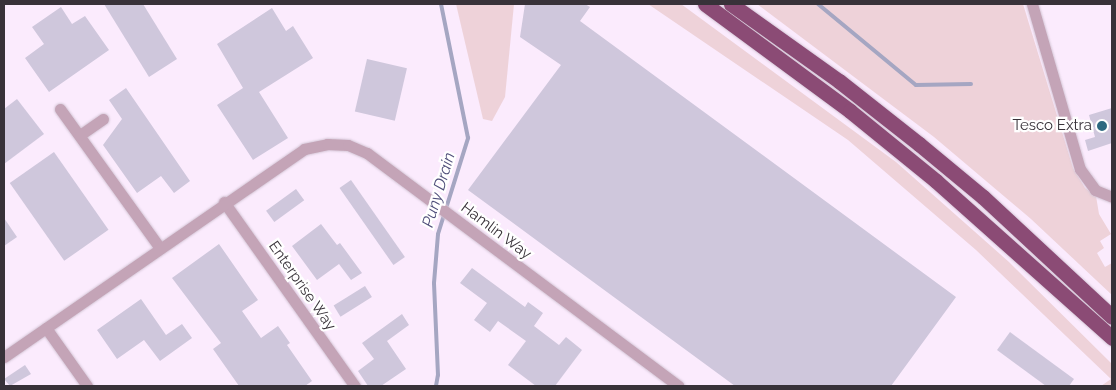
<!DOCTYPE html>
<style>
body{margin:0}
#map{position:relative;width:1116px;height:390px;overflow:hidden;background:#fbebfd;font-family:Raleway,sans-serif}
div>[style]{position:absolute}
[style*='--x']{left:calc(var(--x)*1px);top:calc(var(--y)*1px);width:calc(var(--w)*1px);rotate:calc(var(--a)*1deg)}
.green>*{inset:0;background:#eed2d9}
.stream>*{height:4px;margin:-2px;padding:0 2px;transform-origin:2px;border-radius:2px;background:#a5a6c2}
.building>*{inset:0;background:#cfc7dc;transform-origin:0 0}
.roads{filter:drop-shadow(0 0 1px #d4c6d6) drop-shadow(0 0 1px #d4c6d6)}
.minor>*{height:11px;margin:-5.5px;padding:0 5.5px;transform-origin:5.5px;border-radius:5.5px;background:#c4a4b7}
.highway>*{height:15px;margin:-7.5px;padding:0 7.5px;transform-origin:7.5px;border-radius:7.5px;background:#8b4b75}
.dots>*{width:14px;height:14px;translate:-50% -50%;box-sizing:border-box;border:2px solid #fff;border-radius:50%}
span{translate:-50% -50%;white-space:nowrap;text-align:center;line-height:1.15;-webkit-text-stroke:4.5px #fff;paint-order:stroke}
.poi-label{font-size:15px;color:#383239}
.right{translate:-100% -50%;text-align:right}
.street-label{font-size:15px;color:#383239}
.water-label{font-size:16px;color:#4f4e7a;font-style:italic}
.frame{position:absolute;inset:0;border:5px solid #383239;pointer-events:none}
</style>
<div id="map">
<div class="green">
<div style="clip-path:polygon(456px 4px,514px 4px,505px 97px,492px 121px,483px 119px)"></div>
<div style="clip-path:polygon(648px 4px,681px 4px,896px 162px,1009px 262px,1108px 360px,1112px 364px,1112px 386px,1101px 386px,1111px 379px,976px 250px,848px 140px)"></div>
<div style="clip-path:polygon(757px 4px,1023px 4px,1073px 168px,1085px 188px,1096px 196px,1099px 214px,1111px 234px,1100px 241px,1104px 248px,1097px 253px,1105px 267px,1112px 263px,1112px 295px,1031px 219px,934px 137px)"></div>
</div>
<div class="stream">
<div style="--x:818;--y:4;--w:127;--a:39.6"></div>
<div style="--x:916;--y:85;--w:55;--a:-1"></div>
<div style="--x:436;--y:386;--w:11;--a:-80"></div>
<div style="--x:438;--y:375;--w:92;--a:-92.5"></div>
<div style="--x:434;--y:283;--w:49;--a:-85.3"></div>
<div style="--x:438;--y:234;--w:101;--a:-72.6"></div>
<div style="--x:468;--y:138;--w:137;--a:-101.4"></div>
</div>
<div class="building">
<div style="clip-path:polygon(104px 4px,143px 4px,177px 59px,149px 77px)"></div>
<div style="clip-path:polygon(525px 4px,585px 4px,590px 7px,580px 21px,956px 297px,891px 386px,735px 386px,468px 190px,561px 65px,520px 37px)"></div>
<div style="clip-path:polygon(61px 7px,72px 24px,85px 16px,109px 50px,49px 92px,25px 58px,44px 44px,32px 27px)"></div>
<div style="clip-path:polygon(272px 8px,286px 31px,293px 26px,313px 58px,259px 92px,288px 138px,253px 160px,217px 105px,243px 88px,217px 44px)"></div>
<div style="left:367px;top:59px;width:41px;height:54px;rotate:13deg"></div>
<div style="clip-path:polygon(126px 88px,190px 181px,174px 193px,161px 176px,137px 193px,103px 145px,122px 119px,109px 100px)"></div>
<div style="clip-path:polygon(17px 99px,44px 134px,4px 164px,4px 109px)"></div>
<div style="clip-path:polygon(1112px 108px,1112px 143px,1088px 151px,1085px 140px,1095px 137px,1089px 115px)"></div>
<div style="left:54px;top:152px;width:95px;height:54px;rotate:55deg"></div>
<div style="left:351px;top:180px;width:94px;height:14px;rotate:55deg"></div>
<div style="left:296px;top:189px;width:14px;height:37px;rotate:54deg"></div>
<div style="clip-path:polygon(4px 218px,17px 237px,4px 246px)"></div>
<div style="clip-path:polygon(321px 224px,337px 245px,340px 243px,362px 273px,351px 280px,339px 264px,317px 280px,292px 246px)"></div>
<div style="clip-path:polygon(219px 244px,258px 300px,242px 311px,261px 338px,278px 326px,290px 343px,287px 345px,312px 381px,305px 386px,239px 386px,213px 349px,221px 343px,172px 278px)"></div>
<div style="clip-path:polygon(472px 268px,525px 307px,528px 302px,543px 313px,534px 326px,559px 345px,566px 337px,582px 350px,555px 386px,536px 386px,508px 365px,526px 341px,498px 321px,490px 332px,474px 320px,487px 303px,460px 283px)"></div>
<div style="left:365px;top:286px;width:13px;height:37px;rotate:58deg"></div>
<div style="clip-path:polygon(141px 299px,166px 335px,182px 324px,192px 338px,160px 361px,144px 340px,117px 359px,97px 330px)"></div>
<div style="clip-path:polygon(402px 314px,409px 325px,387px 341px,406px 369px,381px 386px,368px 386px,358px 371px,374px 359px,362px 343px)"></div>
<div style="clip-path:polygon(1010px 332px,1074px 379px,1069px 386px,1046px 386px,997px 350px)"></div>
<div style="clip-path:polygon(25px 365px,31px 374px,10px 386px,4px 379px)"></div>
</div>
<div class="roads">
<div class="minor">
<div style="--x:1032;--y:4;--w:172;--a:73.8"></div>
<div style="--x:1080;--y:169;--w:26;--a:54"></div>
<div style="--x:1095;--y:190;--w:18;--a:22"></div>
<div style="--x:60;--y:109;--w:170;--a:54.3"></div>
<div style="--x:80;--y:135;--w:28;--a:-35"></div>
<div style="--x:224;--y:202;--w:226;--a:54.6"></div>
<div style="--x:46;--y:328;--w:71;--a:54.7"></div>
<div style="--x:4;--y:357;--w:365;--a:-34.7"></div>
<div style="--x:304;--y:149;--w:24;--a:-12"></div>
<div style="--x:327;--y:144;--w:21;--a:3"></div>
<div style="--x:348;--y:145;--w:21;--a:23"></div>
<div style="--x:367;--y:153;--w:389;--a:36.8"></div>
</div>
<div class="highway">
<div style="--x:705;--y:4;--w:180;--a:36.4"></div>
<div style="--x:850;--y:111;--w:111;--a:39.1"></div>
<div style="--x:936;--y:181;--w:236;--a:41.7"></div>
<div style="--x:731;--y:4;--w:133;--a:35.5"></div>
<div style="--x:839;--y:81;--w:102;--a:38.2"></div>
<div style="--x:919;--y:144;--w:83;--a:39.6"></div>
<div style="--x:983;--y:197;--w:176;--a:42.9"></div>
</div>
</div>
<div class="dots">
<div style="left:1102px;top:126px;background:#2d6980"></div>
</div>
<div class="poi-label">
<span class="right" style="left:1092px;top:126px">Tesco Extra</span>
</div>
<div class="street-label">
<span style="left:496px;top:231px;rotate:37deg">Hamlin Way</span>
<span style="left:302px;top:286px;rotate:55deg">Enterprise Way</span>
</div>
<div class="water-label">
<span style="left:439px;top:190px;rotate:-73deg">Puny Drain</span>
</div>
<div class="frame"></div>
</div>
